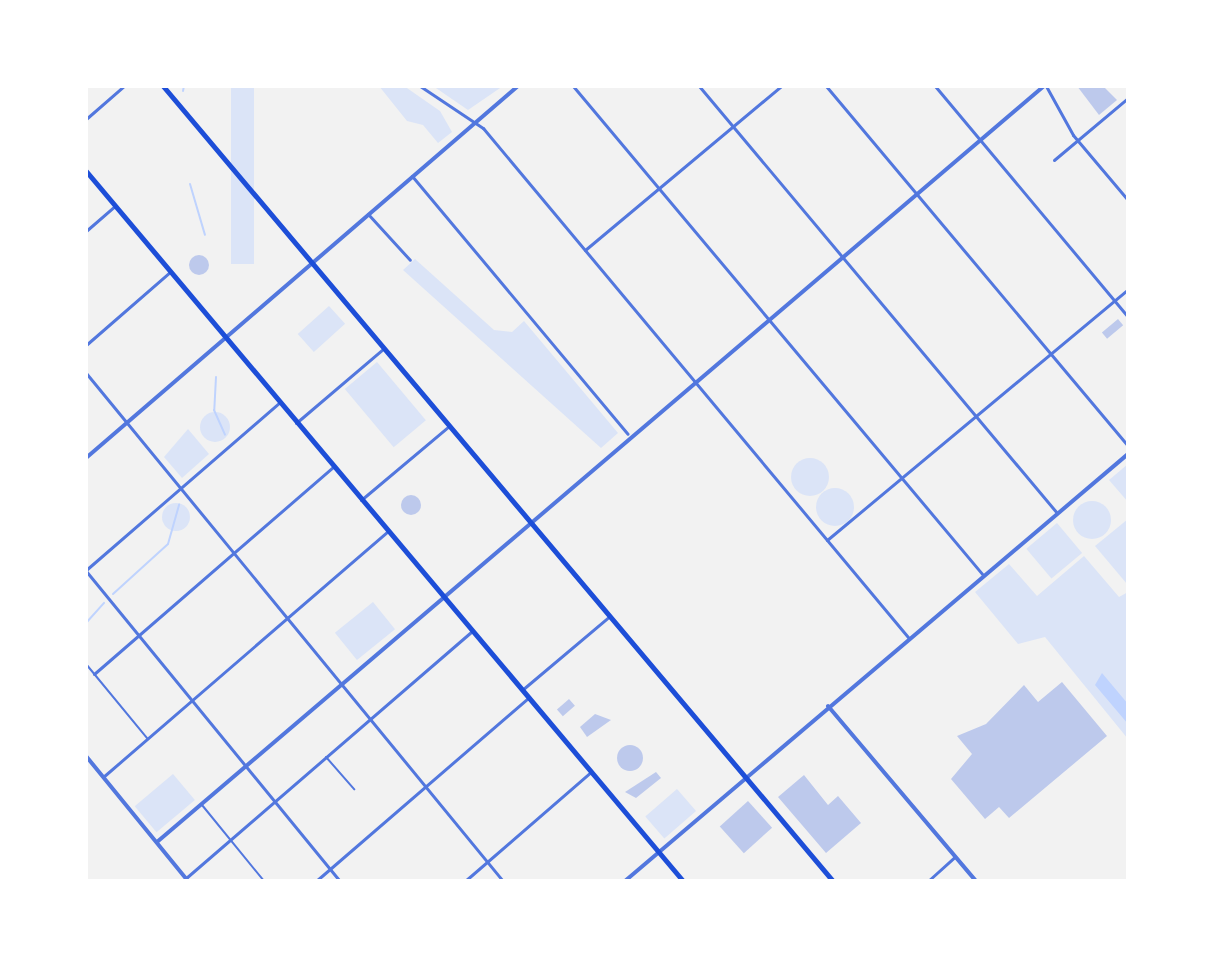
<!DOCTYPE html>
<style>
body{margin:0}
#map{position:relative;width:1214px;height:967px;overflow:hidden;background:#f2f2f2;font-family:"Noto Sans",sans-serif}
div>[style]{position:absolute}
[style*='--x']{left:calc(var(--x)*1px);top:calc(var(--y)*1px);width:calc(var(--w)*1px);rotate:calc(var(--a)*1deg)}
.green>*{inset:0;background:#dbe4f7;transform-origin:0 0}
.round{border-radius:50%}
.water>*{inset:0;background:#bfd3fe}
.stream>*{height:2px;margin:-1px;padding:0 1px;transform-origin:1px;border-radius:1px;background:#bfd3fe}
.building>*{inset:0;background:#bdc9ec;transform-origin:0 0}
.service>*{height:2px;margin:-1px;padding:0 1px;transform-origin:1px;border-radius:1px;background:#5277de}
.minor>*{height:3px;margin:-1.5px;padding:0 1.5px;transform-origin:1.5px;border-radius:1.5px;background:#5277de}
.tertiary>*{height:4px;margin:-2px;padding:0 2px;transform-origin:2px;border-radius:2px;background:#5277de}
.secondary>*{height:5px;margin:-2.5px;padding:0 2.5px;transform-origin:2.5px;border-radius:2.5px;background:#1d4ed8}
.primary>*{height:5px;margin:-2.5px;padding:0 2.5px;transform-origin:2.5px;border-radius:2.5px;background:#1d4ed8}
span{translate:-50% -50%;white-space:nowrap;text-align:center;line-height:1.15;-webkit-text-stroke:6px #fff;paint-order:stroke}
.frame{position:absolute;inset:0;border:88px solid #fff;pointer-events:none}
</style>
<div id="map">
<div class="green">
<div style="left:231px;top:86px;width:23px;height:178px"></div>
<div style="clip-path:polygon(379px 86px,404px 86px,440px 111px,452px 132px,438px 143px,423px 125px,407px 121px)"></div>
<div style="clip-path:polygon(433px 86px,503px 86px,468px 110px)"></div>
<div style="clip-path:polygon(415px 259px,494px 330px,512px 332px,524px 321px,618px 433px,601px 448px,403px 270px)"></div>
<div style="left:329px;top:306px;width:24px;height:42px;rotate:48deg"></div>
<div style="left:377px;top:362px;width:76px;height:42px;rotate:50deg"></div>
<div class="round" style="left:200px;top:412px;width:30px;height:30px"></div>
<div style="clip-path:polygon(188px 429px,209px 454px,182px 478px,164px 457px)"></div>
<div class="round" style="left:791px;top:458px;width:38px;height:38px"></div>
<div style="clip-path:polygon(1128px 464px,1128px 502px,1109px 480px)"></div>
<div class="round" style="left:816px;top:488px;width:38px;height:38px"></div>
<div class="round" style="left:1073px;top:501px;width:38px;height:38px"></div>
<div class="round" style="left:162px;top:503px;width:28px;height:28px"></div>
<div style="clip-path:polygon(1128px 519px,1128px 584px,1127px 584px,1095px 546px)"></div>
<div style="left:1057px;top:523px;width:39px;height:40px;rotate:50deg"></div>
<div style="clip-path:polygon(1084px 556px,1119px 597px,1128px 592px,1128px 739px,1045px 637px,1018px 644px,975px 592px,1009px 564px,1037px 596px)"></div>
<div style="left:373px;top:602px;width:35px;height:49px;rotate:51deg"></div>
<div style="left:173px;top:774px;width:34px;height:50px;rotate:50deg"></div>
<div style="left:677px;top:789px;width:29px;height:42px;rotate:49deg"></div>
</div>
<div class="water">
<div style="clip-path:polygon(1102px 673px,1128px 704px,1128px 724px,1095px 685px)"></div>
</div>
<div class="stream">
<div style="--x:183;--y:91;--w:5;--a:-79"></div>
<div style="--x:190;--y:184;--w:53;--a:73.6"></div>
<div style="--x:216;--y:377;--w:33;--a:93"></div>
<div style="--x:214;--y:410;--w:27;--a:66"></div>
<div style="--x:113;--y:594;--w:74;--a:-42.3"></div>
<div style="--x:168;--y:544;--w:41;--a:-74.2"></div>
<div style="--x:86;--y:623;--w:27;--a:-48"></div>
</div>
<div class="building">
<div style="clip-path:polygon(1077px 86px,1103px 86px,1117px 100px,1099px 115px)"></div>
<div class="round" style="left:189px;top:255px;width:20px;height:20px"></div>
<div style="left:1118px;top:319px;width:8px;height:21px;rotate:50deg"></div>
<div class="round" style="left:401px;top:495px;width:20px;height:20px"></div>
<div style="clip-path:polygon(1062px 682px,1107px 736px,1009px 818px,999px 807px,985px 819px,951px 779px,972px 754px,957px 736px,986px 724px,1024px 685px,1038px 702px)"></div>
<div style="left:569px;top:699px;width:9px;height:16px;rotate:49deg"></div>
<div style="clip-path:polygon(595px 714px,611px 720px,587px 737px,580px 727px)"></div>
<div class="round" style="left:617px;top:745px;width:26px;height:26px"></div>
<div style="clip-path:polygon(656px 772px,661px 778px,636px 798px,625px 792px)"></div>
<div style="clip-path:polygon(804px 775px,828px 805px,838px 796px,861px 823px,826px 853px,778px 797px)"></div>
<div style="left:748px;top:801px;width:36px;height:38px;rotate:48deg"></div>
</div>
<div class="service">
<div style="--x:86;--y:664;--w:96;--a:50.5"></div>
<div style="--x:326;--y:757;--w:43;--a:48.8"></div>
<div style="--x:202;--y:805;--w:98;--a:50.8"></div>
</div>
<div class="minor">
<div style="--x:420;--y:86;--w:76;--a:33.7"></div>
<div style="--x:483;--y:128;--w:663;--a:50.14"></div>
<div style="--x:573;--y:86;--w:638;--a:50.02"></div>
<div style="--x:699;--y:86;--w:557;--a:50.02"></div>
<div style="--x:826;--y:86;--w:470;--a:50"></div>
<div style="--x:935;--y:86;--w:301;--a:50.1"></div>
<div style="--x:1046;--y:86;--w:56;--a:61.1"></div>
<div style="--x:1073;--y:135;--w:85;--a:49.8"></div>
<div style="--x:86;--y:119;--w:50;--a:-41"></div>
<div style="--x:1054;--y:160;--w:97;--a:-40"></div>
<div style="--x:412;--y:176;--w:336;--a:50.1"></div>
<div style="--x:368;--y:214;--w:62;--a:47.6"></div>
<div style="--x:86;--y:231;--w:38;--a:-41"></div>
<div style="--x:585;--y:250;--w:256;--a:-39.9"></div>
<div style="--x:86;--y:345;--w:111;--a:-41"></div>
<div style="--x:86;--y:373;--w:657;--a:50.62"></div>
<div style="--x:296;--y:423;--w:114;--a:-40.4"></div>
<div style="--x:361;--y:500;--w:114;--a:-40"></div>
<div style="--x:827;--y:540;--w:392;--a:-39.8"></div>
<div style="--x:86;--y:570;--w:255;--a:-40.9"></div>
<div style="--x:86;--y:571;--w:401;--a:50.7"></div>
<div style="--x:94;--y:674;--w:316;--a:-40.9"></div>
<div style="--x:522;--y:690;--w:115;--a:-40.1"></div>
<div style="--x:103;--y:777;--w:376;--a:-40.8"></div>
<div style="--x:186;--y:878;--w:378;--a:-40.8"></div>
<div style="--x:316;--y:881;--w:280;--a:-40.8"></div>
<div style="--x:465;--y:881;--w:167;--a:-40.9"></div>
<div style="--x:928;--y:881;--w:36;--a:-42"></div>
</div>
<div class="tertiary">
<div style="--x:86;--y:458;--w:570;--a:-40.73"></div>
<div style="--x:828;--y:706;--w:229;--a:49.8"></div>
<div style="--x:86;--y:756;--w:161;--a:50.8"></div>
<div style="--x:157;--y:842;--w:1165;--a:-40.44"></div>
<div style="--x:625;--y:881;--w:660;--a:-40.33"></div>
</div>
<div class="secondary">
<div style="--x:163;--y:86;--w:1040;--a:49.88"></div>
</div>
<div class="primary">
<div style="--x:86;--y:171;--w:928;--a:49.94"></div>
</div>
<div class="frame"></div>
</div>
